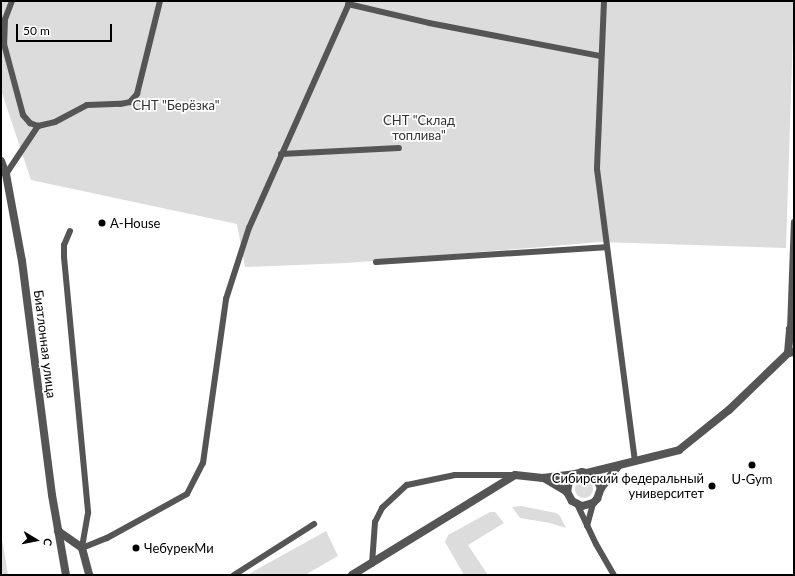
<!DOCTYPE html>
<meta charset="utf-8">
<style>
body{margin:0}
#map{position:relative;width:795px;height:576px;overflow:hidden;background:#fff;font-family:Lato,sans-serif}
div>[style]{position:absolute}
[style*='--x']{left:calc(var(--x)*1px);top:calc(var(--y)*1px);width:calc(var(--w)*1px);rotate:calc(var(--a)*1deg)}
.green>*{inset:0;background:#dcdcdc}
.round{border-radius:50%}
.lane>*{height:6px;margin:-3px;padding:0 3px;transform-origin:3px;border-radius:3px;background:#555}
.street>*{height:8px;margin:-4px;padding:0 4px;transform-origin:4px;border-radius:4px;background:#555}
.dots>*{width:11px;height:11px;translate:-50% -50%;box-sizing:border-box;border:2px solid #fff;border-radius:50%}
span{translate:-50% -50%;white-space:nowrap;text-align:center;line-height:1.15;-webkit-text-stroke:3.5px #fff;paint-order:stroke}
.park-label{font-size:13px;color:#333}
.poi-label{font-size:13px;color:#000}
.left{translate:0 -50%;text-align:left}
.right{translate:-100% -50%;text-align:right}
.street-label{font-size:13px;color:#000}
.frame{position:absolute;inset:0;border:2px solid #000;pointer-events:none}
.north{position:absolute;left:16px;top:520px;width:40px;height:40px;-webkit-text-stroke:3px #fff;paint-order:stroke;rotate:100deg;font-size:11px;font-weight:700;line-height:16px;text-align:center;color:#000}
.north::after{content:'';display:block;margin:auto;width:14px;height:18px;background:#000;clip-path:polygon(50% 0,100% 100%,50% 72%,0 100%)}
.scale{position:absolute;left:16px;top:24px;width:96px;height:18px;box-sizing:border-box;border:2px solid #000;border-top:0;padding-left:5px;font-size:12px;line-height:14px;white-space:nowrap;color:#000;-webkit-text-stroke:3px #fff;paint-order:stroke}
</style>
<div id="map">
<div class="green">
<div style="clip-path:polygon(1px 1px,794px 1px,786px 248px,600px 242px,347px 263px,245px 267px,237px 224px,31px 180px,1px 90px)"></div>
<div class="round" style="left:575px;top:480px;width:18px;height:18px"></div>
<div style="clip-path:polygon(521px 506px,556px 513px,560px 516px,566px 528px,550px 523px,520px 518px,512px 507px)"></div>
<div style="clip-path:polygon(490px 512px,495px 512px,504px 523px,468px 545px,488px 575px,464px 575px,445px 542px,448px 535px)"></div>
<div style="clip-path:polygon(326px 531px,338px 556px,305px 575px,247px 575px)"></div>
<div style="clip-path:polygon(1px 533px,8px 575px,1px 575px)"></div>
</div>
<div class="lane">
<div style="--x:12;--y:1;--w:19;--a:111"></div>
<div style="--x:5;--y:19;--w:25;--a:92"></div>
<div style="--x:4;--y:44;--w:73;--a:75"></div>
<div style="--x:23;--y:115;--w:11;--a:49"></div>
<div style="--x:30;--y:123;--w:9;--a:21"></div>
<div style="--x:604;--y:1;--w:168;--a:92.4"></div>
<div style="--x:597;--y:169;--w:294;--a:82.6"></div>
<div style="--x:348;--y:4;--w:83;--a:13.2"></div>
<div style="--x:429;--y:23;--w:175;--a:10.9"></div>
<div style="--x:281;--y:154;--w:118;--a:-2.9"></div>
<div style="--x:6;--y:174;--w:58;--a:-56.3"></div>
<div style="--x:38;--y:126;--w:17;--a:-13"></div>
<div style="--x:55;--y:122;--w:36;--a:-28"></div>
<div style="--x:87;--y:105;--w:33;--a:-2"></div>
<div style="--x:120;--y:104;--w:10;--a:-11"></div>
<div style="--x:130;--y:102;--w:11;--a:-49"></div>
<div style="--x:137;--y:94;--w:96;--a:-76.1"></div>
<div style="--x:70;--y:231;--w:15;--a:113"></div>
<div style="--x:64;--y:245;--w:12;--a:90"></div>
<div style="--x:64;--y:257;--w:257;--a:84.6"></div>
<div style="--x:88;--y:513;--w:36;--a:100"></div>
<div style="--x:376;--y:262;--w:230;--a:-3.7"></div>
<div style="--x:790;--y:329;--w:107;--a:-87.9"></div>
<div style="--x:577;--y:504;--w:44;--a:64.6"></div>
<div style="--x:596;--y:544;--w:36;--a:60"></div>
<div style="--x:587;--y:526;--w:24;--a:-75"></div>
<div style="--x:82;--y:548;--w:27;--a:-22"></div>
<div style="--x:107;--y:538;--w:91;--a:-28.8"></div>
<div style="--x:187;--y:494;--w:35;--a:-63"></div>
<div style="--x:203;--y:463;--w:166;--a:-82"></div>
<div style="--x:226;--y:299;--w:75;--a:-72.1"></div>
<div style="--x:249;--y:228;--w:248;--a:-66"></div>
<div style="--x:372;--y:564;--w:42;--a:-85.9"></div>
<div style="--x:375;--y:522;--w:16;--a:-63"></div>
<div style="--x:382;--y:508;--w:34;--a:-43"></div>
<div style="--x:407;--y:485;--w:49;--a:-11.8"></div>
<div style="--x:455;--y:475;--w:59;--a:0"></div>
<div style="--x:234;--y:575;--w:95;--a:-32.5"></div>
</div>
<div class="street">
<div style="--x:1;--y:161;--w:14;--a:69"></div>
<div style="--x:6;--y:174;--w:88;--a:79.6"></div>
<div style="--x:22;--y:261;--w:236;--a:82.7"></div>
<div style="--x:52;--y:495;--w:81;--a:80.1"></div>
<div style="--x:788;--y:353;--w:24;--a:-85"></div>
<div style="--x:790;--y:329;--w:5;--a:-37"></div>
<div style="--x:587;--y:473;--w:95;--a:-14"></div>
<div style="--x:679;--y:450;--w:64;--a:-38.7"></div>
<div style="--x:729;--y:410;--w:82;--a:-44"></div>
<div style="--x:788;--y:353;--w:6;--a:-9"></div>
<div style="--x:544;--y:478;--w:27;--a:31"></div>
<div style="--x:567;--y:492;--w:10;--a:61"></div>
<div style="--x:572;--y:501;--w:11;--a:27"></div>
<div style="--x:582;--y:506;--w:11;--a:-15"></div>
<div style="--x:593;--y:503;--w:6;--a:-45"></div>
<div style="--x:597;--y:499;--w:12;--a:-70"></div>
<div style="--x:601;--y:488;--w:11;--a:-117"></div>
<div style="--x:596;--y:478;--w:6;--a:-135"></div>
<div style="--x:592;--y:474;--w:10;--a:-169"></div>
<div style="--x:582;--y:472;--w:6;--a:162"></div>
<div style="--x:576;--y:474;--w:10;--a:135"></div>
<div style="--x:569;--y:481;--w:11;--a:100"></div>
<div style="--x:601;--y:488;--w:28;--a:-52"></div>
<div style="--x:58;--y:531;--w:29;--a:35"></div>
<div style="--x:82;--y:548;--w:28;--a:75"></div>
<div style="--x:352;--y:575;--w:191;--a:-31.5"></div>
<div style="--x:515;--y:475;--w:28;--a:6"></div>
<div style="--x:543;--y:478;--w:33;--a:-7"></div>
</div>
<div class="dots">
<div style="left:102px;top:223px;background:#000"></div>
<div style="left:752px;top:465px;background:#000"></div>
<div style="left:712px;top:486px;background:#000"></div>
<div style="left:136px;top:548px;background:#000"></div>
</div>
<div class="park-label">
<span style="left:176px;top:105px">СНТ "Берёзка"</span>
<span style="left:419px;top:128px">СНТ "Склад<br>топлива"</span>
</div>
<div class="poi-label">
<span class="left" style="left:110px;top:223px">A-House</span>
<span class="right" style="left:704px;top:486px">Сибирский федеральный<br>университет</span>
<span style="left:752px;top:479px">U-Gym</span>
<span class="left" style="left:144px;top:548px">ЧебурекМи</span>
</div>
<div class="street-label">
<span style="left:45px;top:344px;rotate:83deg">Биатлонная улица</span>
</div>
<div class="frame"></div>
<div class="north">С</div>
<div class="scale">50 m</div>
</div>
